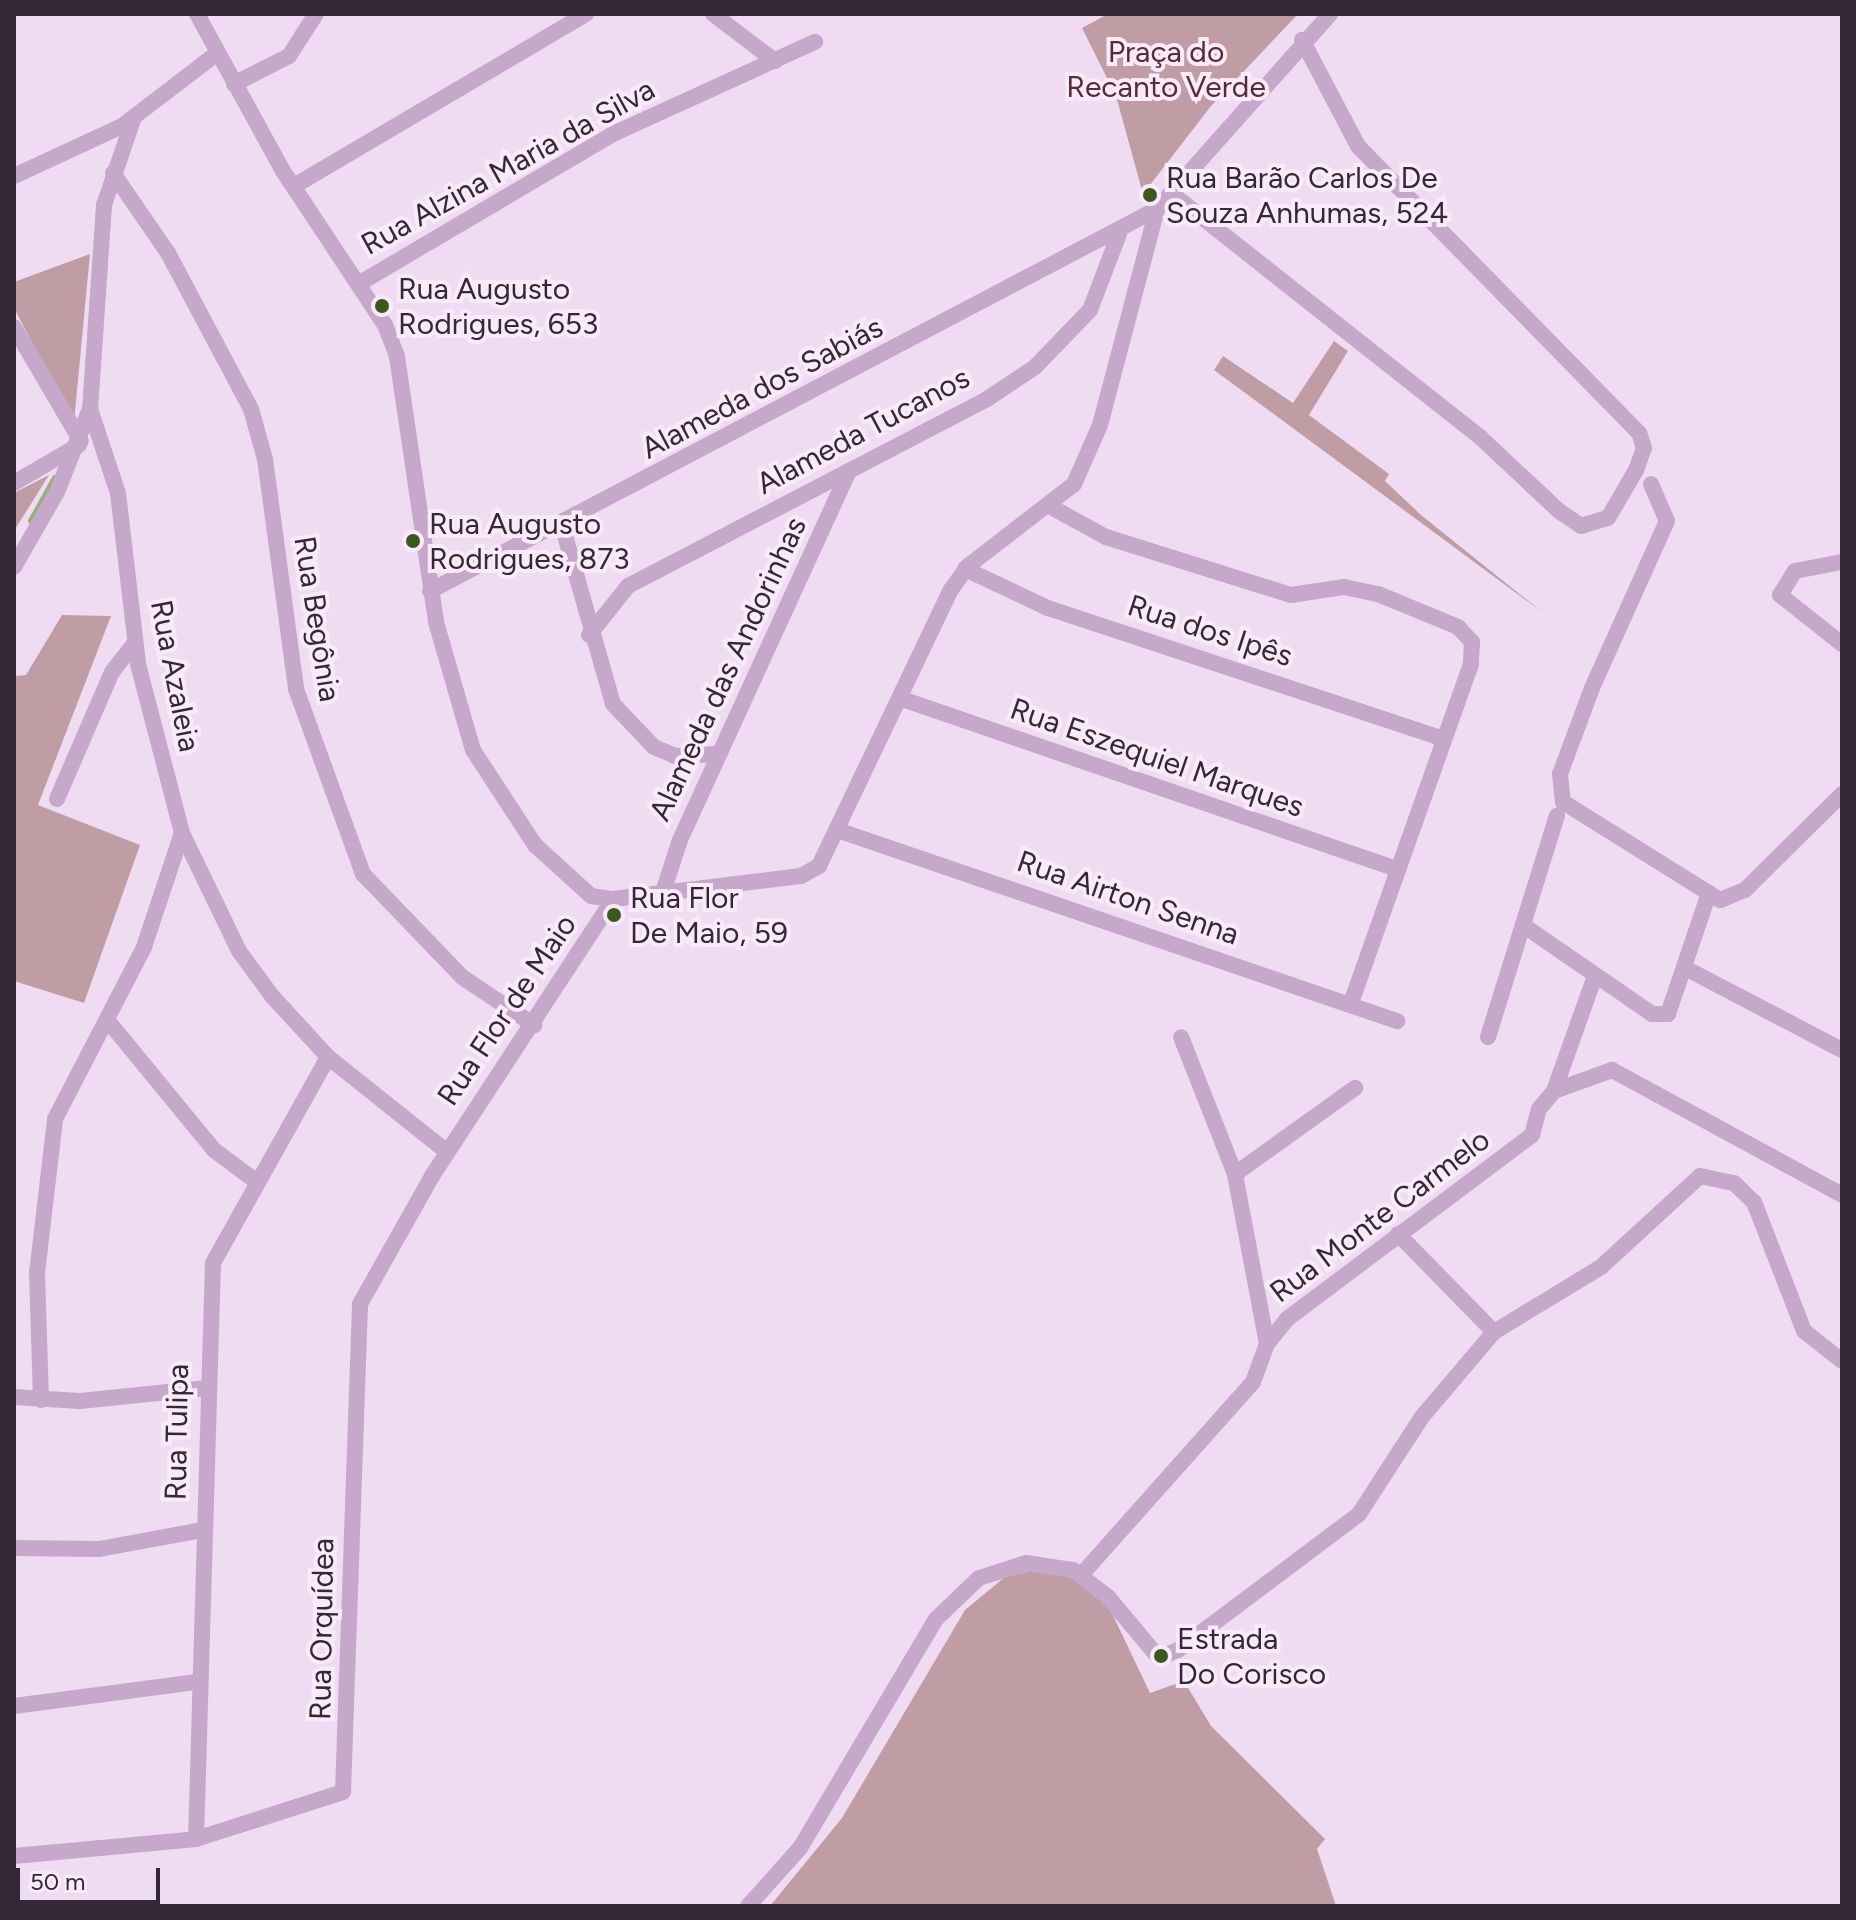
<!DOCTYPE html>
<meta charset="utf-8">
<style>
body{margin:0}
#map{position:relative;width:1856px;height:1920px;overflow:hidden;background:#f0dcf2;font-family:Figtree,sans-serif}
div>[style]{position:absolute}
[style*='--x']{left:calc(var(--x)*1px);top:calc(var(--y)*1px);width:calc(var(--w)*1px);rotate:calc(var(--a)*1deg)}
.green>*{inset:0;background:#c09da5}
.stream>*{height:6px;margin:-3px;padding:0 3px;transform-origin:3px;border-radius:3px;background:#97ae7c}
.street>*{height:16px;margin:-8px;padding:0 8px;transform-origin:8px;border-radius:8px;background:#c5a8ca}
.dots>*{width:22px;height:22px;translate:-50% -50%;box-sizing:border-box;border:4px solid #f9e9f9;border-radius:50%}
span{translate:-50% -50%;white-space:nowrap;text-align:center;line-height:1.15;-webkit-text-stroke:8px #f9e9f9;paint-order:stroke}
.park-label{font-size:30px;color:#542d35}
.street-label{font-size:30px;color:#332837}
.poi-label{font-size:30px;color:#332837}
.left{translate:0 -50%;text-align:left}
.frame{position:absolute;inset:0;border:16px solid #332837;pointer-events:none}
.scale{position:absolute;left:16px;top:1868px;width:144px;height:36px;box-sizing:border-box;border:4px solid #332837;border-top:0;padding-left:10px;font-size:24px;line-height:28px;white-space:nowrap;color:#332837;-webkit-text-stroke:6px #f9e9f9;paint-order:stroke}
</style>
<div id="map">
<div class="green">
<div style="clip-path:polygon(1108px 14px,1298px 14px,1211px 106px,1143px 194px,1116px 96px,1082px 28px)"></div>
<div style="clip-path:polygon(90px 254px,74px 422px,14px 308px,14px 282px)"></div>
<div style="clip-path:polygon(1334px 341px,1348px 351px,1309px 415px,1389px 474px,1385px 481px,1421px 515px,1542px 612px,1214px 370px,1223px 356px,1293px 403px)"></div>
<div style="clip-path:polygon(49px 475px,14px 531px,14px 493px)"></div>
<div style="clip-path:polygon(62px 615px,111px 616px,38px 805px,140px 845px,84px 1003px,14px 981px,14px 676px,26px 675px)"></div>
<div style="clip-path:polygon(1037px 1569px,1065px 1573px,1090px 1588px,1110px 1609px,1150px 1693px,1184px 1681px,1211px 1726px,1325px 1839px,1317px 1849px,1336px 1906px,770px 1906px,842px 1818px,965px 1610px,1005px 1577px)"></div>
</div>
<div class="stream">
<div style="--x:31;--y:521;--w:49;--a:-60.8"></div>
</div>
<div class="street">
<div style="--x:197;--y:14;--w:179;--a:61.3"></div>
<div style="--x:283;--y:171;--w:185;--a:56.5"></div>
<div style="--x:385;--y:325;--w:34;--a:69"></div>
<div style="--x:397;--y:357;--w:268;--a:81.6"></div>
<div style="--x:436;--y:622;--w:133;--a:73.9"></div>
<div style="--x:473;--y:750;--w:113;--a:56.9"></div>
<div style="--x:535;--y:845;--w:76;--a:42.3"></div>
<div style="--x:591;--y:896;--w:22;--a:8"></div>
<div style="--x:613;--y:899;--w:189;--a:-7"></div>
<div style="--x:801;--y:876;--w:21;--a:-29"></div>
<div style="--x:819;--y:866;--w:305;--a:-64.5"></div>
<div style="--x:950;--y:591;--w:31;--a:-54"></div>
<div style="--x:968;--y:566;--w:134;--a:-37.7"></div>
<div style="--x:1074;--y:484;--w:64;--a:-66.2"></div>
<div style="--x:1100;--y:425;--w:223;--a:-75.2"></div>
<div style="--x:1157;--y:209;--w:261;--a:-48.4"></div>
<div style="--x:713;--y:14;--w:78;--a:37.2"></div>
<div style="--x:234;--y:84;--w:62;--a:-27"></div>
<div style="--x:289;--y:56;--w:50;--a:-57.3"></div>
<div style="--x:134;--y:117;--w:93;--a:108.8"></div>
<div style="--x:104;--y:205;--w:204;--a:93.9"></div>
<div style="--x:90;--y:409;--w:89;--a:71.6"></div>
<div style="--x:118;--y:493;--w:172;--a:83.3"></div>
<div style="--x:138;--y:664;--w:175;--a:75.4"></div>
<div style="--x:182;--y:833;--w:131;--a:64.2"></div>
<div style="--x:239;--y:951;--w:56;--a:53.7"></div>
<div style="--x:272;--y:996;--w:83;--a:47.4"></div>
<div style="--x:328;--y:1057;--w:152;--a:38.6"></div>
<div style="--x:113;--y:173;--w:97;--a:55.5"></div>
<div style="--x:168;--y:253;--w:177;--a:62"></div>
<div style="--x:251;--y:409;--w:52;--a:74.4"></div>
<div style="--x:265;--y:459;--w:232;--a:82.3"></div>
<div style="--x:296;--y:689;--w:197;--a:70.1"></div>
<div style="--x:363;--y:874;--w:143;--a:46.1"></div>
<div style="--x:462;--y:977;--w:87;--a:33.7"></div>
<div style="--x:14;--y:176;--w:119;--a:-24.8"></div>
<div style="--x:122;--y:126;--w:117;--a:-37.4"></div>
<div style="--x:294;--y:186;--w:339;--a:-30.5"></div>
<div style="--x:1171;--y:193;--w:395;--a:38.3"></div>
<div style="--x:1481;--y:438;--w:107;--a:43.1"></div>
<div style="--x:1559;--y:511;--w:27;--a:34"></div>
<div style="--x:1581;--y:526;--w:28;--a:-17"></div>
<div style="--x:1608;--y:518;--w:56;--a:-59.7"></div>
<div style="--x:1636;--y:470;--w:23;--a:-70"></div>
<div style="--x:1644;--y:448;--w:16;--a:-108"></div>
<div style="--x:1639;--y:433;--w:402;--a:-134.4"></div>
<div style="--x:1358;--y:146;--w:120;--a:-117.8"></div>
<div style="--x:360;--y:283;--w:296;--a:-30.5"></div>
<div style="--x:615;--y:133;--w:220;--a:-24.5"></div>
<div style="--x:14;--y:327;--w:132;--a:59.6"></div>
<div style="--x:14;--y:483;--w:75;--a:-30.3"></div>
<div style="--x:1651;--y:484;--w:40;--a:66.6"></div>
<div style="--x:1667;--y:521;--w:183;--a:114.2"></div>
<div style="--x:1592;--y:688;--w:92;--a:110.4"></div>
<div style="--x:1560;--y:774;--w:28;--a:84"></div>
<div style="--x:1563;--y:802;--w:185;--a:32"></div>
<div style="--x:1720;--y:900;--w:27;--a:-22"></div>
<div style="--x:1745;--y:890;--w:136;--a:-44.7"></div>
<div style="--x:1051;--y:507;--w:63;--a:28.6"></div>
<div style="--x:1106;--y:537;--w:194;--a:17.4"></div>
<div style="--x:1291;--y:595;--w:54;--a:-8.6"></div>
<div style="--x:1344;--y:587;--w:35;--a:12"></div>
<div style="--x:1378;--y:594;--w:87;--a:22.4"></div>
<div style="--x:1458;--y:627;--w:21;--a:47"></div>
<div style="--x:1472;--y:642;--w:22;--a:93"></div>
<div style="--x:1471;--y:664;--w:360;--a:109.5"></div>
<div style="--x:562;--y:525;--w:186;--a:74.1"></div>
<div style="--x:613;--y:704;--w:59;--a:46.4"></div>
<div style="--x:654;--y:747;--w:23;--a:23"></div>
<div style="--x:675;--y:756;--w:44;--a:-2.6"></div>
<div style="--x:1842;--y:562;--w:48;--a:169.2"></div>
<div style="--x:1795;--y:571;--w:28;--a:122"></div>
<div style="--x:1780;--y:595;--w:79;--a:38.3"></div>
<div style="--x:14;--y:567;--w:86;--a:-60.2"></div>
<div style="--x:57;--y:492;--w:89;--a:-68.3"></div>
<div style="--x:965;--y:569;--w:92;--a:25.2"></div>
<div style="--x:1048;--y:608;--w:414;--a:18.3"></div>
<div style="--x:430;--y:591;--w:821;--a:-27.72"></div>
<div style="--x:589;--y:635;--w:63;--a:-51.5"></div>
<div style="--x:628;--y:586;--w:405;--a:-27.5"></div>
<div style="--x:987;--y:399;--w:58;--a:-33.7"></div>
<div style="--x:1035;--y:367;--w:79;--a:-46"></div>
<div style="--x:1090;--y:310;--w:81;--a:-69.1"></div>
<div style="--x:902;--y:699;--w:520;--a:18.96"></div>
<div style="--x:57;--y:799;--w:138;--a:-66.6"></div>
<div style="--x:112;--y:672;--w:37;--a:-52"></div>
<div style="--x:840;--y:831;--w:589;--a:18.84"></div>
<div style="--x:663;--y:892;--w:55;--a:-71.9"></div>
<div style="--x:680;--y:840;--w:406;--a:-65.4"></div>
<div style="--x:1523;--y:925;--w:157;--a:34.6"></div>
<div style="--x:1652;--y:1014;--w:16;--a:0"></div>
<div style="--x:1668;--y:1014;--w:128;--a:-71.3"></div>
<div style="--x:1687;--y:969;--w:175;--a:27.6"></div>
<div style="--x:108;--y:1021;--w:167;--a:50.6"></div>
<div style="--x:214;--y:1150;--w:54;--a:36.7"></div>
<div style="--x:1488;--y:1037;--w:232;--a:-72.7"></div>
<div style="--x:1554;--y:1091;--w:122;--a:-70.4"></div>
<div style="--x:1235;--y:1174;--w:148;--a:-35.6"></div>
<div style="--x:1398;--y:1234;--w:137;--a:45.6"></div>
<div style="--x:1267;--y:1344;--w:32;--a:-51"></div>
<div style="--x:1287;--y:1319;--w:306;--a:-36.9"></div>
<div style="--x:1532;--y:1135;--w:27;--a:-75"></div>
<div style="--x:1539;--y:1109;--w:23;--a:-50"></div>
<div style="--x:1554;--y:1091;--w:62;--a:-19.9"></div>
<div style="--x:1612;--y:1070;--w:262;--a:28.5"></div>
<div style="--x:14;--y:1397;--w:66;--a:3.5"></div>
<div style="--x:80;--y:1401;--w:128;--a:-5.8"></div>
<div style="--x:41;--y:1400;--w:127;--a:-91.8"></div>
<div style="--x:37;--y:1273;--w:155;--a:-83.3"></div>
<div style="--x:55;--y:1119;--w:194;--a:-62.6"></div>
<div style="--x:144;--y:947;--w:120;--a:-71.6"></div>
<div style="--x:14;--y:1548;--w:85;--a:0.7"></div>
<div style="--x:99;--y:1549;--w:106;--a:-10.4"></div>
<div style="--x:1082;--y:1574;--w:257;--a:-48.3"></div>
<div style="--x:1253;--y:1382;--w:40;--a:-69.8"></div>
<div style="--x:1267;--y:1344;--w:173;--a:-100.7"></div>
<div style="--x:1235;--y:1174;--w:147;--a:-111.5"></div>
<div style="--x:14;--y:1706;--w:185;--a:-7.5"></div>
<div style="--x:196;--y:1839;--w:576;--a:-88.31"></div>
<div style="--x:213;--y:1263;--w:236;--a:-60.8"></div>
<div style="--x:14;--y:1856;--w:183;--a:-5.3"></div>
<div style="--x:196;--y:1839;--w:154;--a:-17.7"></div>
<div style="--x:343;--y:1792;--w:488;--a:-88"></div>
<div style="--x:360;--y:1304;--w:147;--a:-60.6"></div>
<div style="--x:432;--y:1176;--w:331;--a:-56.8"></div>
<div style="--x:748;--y:1906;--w:78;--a:-48.1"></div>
<div style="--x:800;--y:1848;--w:266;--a:-59.3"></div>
<div style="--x:936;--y:1619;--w:59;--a:-43.6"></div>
<div style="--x:979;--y:1578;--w:49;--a:-17.7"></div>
<div style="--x:1026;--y:1563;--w:48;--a:8.5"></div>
<div style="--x:1073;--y:1570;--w:44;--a:37.6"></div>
<div style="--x:1108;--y:1597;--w:80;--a:50.1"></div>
<div style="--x:1159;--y:1658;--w:21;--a:-23"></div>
<div style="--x:1178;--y:1650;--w:226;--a:-36.9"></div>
<div style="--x:1359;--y:1514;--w:114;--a:-57.1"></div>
<div style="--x:1421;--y:1418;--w:113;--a:-49.7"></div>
<div style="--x:1494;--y:1332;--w:125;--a:-31.3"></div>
<div style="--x:1601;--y:1267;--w:134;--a:-42.6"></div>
<div style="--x:1700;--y:1176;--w:35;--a:12"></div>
<div style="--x:1734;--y:1183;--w:28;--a:44"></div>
<div style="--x:1754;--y:1202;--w:138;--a:68.8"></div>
<div style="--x:1804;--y:1331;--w:48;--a:38.3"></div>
</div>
<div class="dots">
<div style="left:1150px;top:195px;background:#3c571f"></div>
<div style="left:382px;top:306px;background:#3c571f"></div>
<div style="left:413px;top:541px;background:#3c571f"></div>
<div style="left:614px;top:915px;background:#3c571f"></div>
<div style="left:1161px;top:1656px;background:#3c571f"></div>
</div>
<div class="park-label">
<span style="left:1166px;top:69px">Praça do<br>Recanto Verde</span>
</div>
<div class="street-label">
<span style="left:508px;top:167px;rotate:-29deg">Rua Alzina Maria da Silva</span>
<span style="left:762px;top:388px;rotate:-28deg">Alameda dos Sabiás</span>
<span style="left:863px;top:431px;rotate:-28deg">Alameda Tucanos</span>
<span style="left:317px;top:619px;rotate:81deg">Rua Begônia</span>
<span style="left:1210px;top:631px;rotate:18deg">Rua dos Ipês</span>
<span style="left:728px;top:669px;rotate:-65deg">Alameda das Andorinhas</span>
<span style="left:175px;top:676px;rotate:79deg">Rua Azaleia</span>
<span style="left:1157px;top:758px;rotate:19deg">Rua Eszequiel Marques</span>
<span style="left:1128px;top:898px;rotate:19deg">Rua Airton Senna</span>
<span style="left:507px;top:1010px;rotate:-56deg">Rua Flor de Maio</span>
<span style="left:1380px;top:1216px;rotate:-37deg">Rua Monte Carmelo</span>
<span style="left:177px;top:1432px;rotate:-89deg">Rua Tulipa</span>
<span style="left:322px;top:1629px;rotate:-89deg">Rua Orquídea</span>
</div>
<div class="poi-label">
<span class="left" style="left:1166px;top:195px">Rua Barão Carlos De<br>Souza Anhumas, 524</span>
<span class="left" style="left:398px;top:306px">Rua Augusto<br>Rodrigues, 653</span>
<span class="left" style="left:429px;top:541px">Rua Augusto<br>Rodrigues, 873</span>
<span class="left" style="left:630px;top:915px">Rua Flor<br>De Maio, 59</span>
<span class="left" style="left:1177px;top:1656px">Estrada<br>Do Corisco</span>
</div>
<div class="frame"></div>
<div class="scale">50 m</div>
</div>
